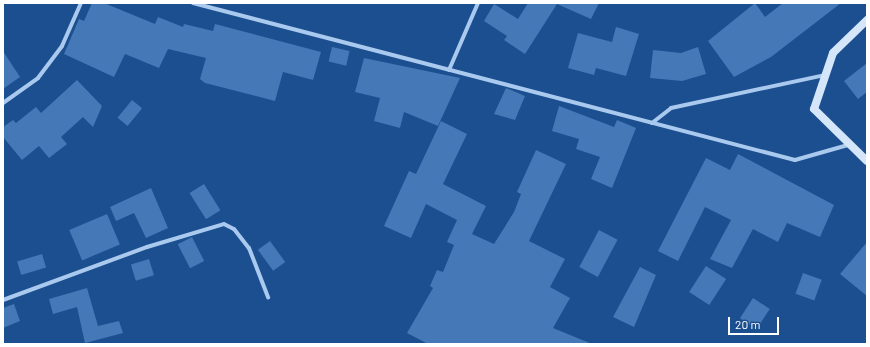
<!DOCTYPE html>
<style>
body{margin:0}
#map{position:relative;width:870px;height:347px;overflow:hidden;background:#1b4f8f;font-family:Barlow,sans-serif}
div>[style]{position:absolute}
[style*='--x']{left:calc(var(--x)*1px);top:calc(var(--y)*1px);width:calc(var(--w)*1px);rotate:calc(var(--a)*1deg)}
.building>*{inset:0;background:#4478b7;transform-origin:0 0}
.minor>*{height:4px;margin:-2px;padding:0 2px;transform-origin:2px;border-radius:2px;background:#a9c9ee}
.secondary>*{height:8px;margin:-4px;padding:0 4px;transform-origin:4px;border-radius:4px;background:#d6e6fa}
span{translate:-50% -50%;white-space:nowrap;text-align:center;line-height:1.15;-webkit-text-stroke:3px #1b4f8f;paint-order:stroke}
.frame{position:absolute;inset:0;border:4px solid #fff;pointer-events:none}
.scale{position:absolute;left:728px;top:317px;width:51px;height:18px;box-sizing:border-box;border:2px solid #fff;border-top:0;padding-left:5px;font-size:12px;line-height:14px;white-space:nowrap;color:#fff;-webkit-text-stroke:3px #1b4f8f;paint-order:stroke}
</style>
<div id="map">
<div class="building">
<div style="clip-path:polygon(92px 3px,104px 3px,155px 24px,158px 17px,183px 27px,184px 24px,213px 31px,215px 24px,321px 52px,313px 80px,283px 72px,275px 101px,205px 83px,200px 79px,206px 58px,168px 49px,159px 68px,125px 54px,114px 77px,64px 54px,79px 19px,84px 21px)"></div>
<div style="clip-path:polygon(528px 3px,599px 3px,591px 19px,557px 4px,525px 54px,504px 40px,507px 36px,484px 21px,494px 4px,518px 19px)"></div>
<div style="clip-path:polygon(755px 3px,765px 17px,783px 3px,841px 3px,771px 57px,734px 77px,708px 41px)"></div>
<div style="clip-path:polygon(616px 27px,639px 34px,626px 76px,596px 68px,594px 75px,568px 68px,578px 33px,612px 42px)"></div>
<div style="left:332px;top:47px;width:18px;height:15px;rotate:13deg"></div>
<div style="clip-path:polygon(698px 47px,706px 74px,682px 81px,650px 78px,653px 50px,681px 53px)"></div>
<div style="clip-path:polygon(3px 51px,20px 77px,3px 89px)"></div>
<div style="clip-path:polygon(364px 58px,460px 78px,438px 126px,404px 112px,400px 128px,374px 121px,380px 98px,355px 92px)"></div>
<div style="clip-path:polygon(867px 63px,867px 92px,858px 99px,844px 81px)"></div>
<div style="clip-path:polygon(77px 80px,102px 106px,93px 127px,83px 117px,61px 137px,67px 144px,49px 158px,39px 146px,22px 160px,3px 137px,3px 127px,13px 120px,16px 123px,36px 107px,41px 113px)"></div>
<div style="clip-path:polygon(506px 88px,525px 96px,515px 120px,494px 114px)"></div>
<div style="left:132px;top:100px;width:13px;height:23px;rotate:39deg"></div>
<div style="clip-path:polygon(559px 106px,614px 127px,617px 120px,636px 128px,612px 188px,591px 179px,600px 157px,576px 149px,579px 139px,552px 131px)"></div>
<div style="clip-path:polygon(441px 121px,467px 134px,443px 184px,486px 206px,472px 234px,494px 244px,514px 212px,521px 194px,517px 192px,536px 150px,566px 164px,529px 241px,565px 259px,550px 287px,570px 298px,553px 328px,592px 344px,428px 344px,407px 333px,433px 288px,430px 286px,437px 270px,443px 272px,454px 245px,447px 242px,457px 220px,426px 204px,411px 238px,384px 226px,409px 171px,416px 174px)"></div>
<div style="clip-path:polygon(738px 154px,834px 205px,820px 237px,787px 223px,778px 242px,753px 229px,732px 268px,710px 259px,731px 220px,705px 207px,678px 261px,658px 251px,706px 158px,730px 170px)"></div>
<div style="left:204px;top:184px;width:31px;height:17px;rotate:58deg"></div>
<div style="clip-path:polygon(151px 188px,168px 228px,146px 238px,134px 213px,116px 221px,110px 207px)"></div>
<div style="left:107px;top:214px;width:33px;height:41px;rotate:67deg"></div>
<div style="left:599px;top:230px;width:21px;height:42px;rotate:28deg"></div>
<div style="left:192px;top:237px;width:27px;height:16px;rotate:63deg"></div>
<div style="left:270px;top:241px;width:26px;height:15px;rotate:54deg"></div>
<div style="clip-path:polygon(867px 242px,867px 296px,840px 274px)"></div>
<div style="left:42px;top:254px;width:14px;height:26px;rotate:73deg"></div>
<div style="left:149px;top:259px;width:17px;height:19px;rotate:73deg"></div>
<div style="left:706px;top:266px;width:24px;height:31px;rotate:33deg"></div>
<div style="clip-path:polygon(640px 267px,656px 275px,634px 327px,613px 317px)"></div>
<div style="left:803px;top:273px;width:20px;height:22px;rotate:20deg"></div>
<div style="clip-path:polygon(87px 288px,98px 326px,119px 321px,123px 333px,85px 343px,77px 307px,53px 314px,49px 299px)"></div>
<div style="left:753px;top:298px;width:20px;height:24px;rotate:33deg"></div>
<div style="clip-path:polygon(14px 304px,20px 321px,3px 328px,3px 308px)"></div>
</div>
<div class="minor">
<div style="--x:193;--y:3;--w:622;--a:14.62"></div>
<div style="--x:795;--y:160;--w:55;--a:-15.8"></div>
<div style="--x:449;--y:70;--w:73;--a:-66.6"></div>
<div style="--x:3;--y:103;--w:43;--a:-35.5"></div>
<div style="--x:38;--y:78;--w:40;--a:-53"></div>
<div style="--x:62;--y:46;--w:47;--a:-66.2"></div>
<div style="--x:652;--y:123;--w:24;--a:-38"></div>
<div style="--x:671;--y:108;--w:157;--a:-12.1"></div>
<div style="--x:3;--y:300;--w:153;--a:-20.2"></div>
<div style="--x:147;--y:247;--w:80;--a:-16.6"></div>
<div style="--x:224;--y:224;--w:11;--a:27"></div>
<div style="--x:234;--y:229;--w:24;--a:52"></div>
<div style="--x:249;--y:248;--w:53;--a:68.8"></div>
</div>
<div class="secondary">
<div style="--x:867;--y:20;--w:47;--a:135.9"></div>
<div style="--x:833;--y:53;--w:59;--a:108.7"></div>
<div style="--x:814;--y:109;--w:74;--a:44.5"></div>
</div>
<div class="frame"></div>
<div class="scale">20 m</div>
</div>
